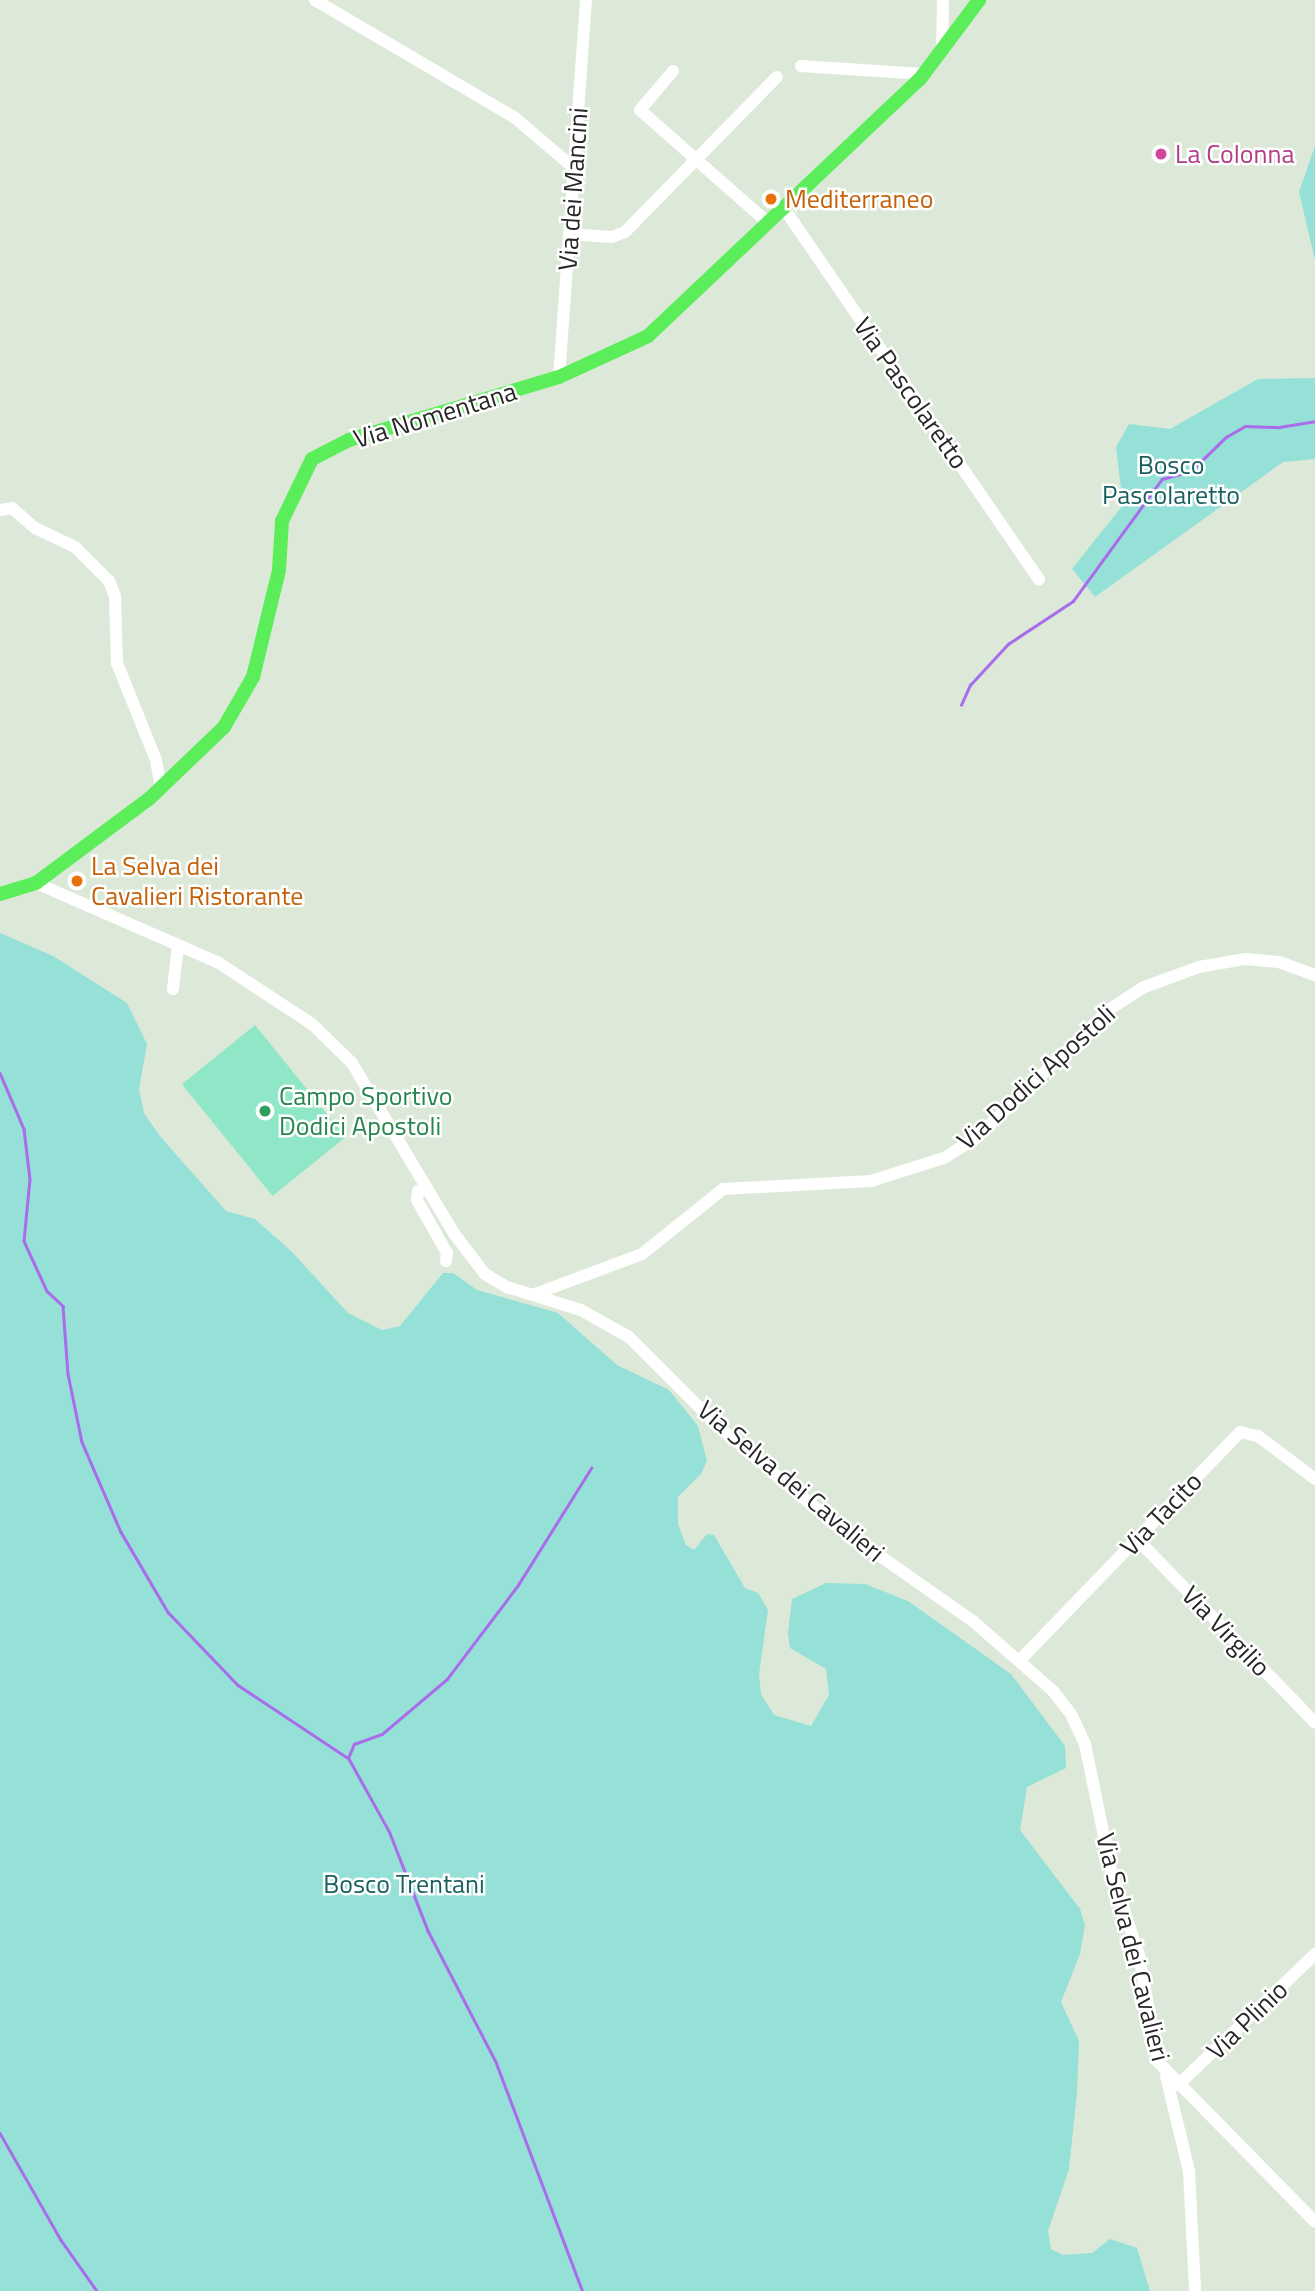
<!DOCTYPE html>
<style>
body{margin:0}
#map{position:relative;width:1315px;height:2291px;overflow:hidden;background:#dce9d8;font-family:"Titillium Web",sans-serif}
div>[style]{position:absolute}
[style*='--x']{left:calc(var(--x)*1px);top:calc(var(--y)*1px);width:calc(var(--w)*1px);rotate:calc(var(--a)*1deg)}
.green>*{inset:0;background:#95e0d7}
.pitch>*{inset:0;background:#90e7c8;transform-origin:0 0}
.stream>*{height:2.5px;margin:-1.25px;padding:0 1.25px;transform-origin:1.25px;border-radius:1.25px;background:#a96ceb}
.minor>*{height:12px;margin:-6px;padding:0 6px;transform-origin:6px;border-radius:6px;background:#fff}
.major>*{height:14px;margin:-7px;padding:0 7px;transform-origin:7px;border-radius:7px;background:#5ced5a}
.dots>*{width:19px;height:19px;translate:-50% -50%;box-sizing:border-box;border:4px solid #fff;border-radius:50%}
span{translate:-50% -50%;white-space:nowrap;text-align:center;line-height:1.15;-webkit-text-stroke:5px #fff;paint-order:stroke}
.hotel-label{font-size:26px;color:#b23c85}
.left{translate:0 -50%;text-align:left}
.street-label{font-size:26px;color:#272727}
.food-label{font-size:26px;color:#c56008}
.park-label{font-size:26px;color:#1a5f60}
.leisure-label{font-size:26px;color:#27864d}
</style>
<div id="map">
<div class="green">
<div style="clip-path:polygon(1315px 146px,1315px 260px,1299px 192px)"></div>
<div style="clip-path:polygon(1315px 378px,1315px 459px,1283px 462px,1095px 597px,1072px 569px,1123px 505px,1116px 447px,1129px 424px,1170px 429px,1258px 379px)"></div>
<div style="clip-path:polygon(0 933px,53px 956px,127px 1003px,147px 1044px,139px 1089px,144px 1113px,159px 1135px,226px 1211px,255px 1219px,291px 1251px,348px 1313px,382px 1330px,400px 1326px,443px 1273px,453px 1273px,477px 1290px,558px 1313px,617px 1365px,669px 1390px,698px 1426px,707px 1461px,701px 1474px,678px 1497px,678px 1524px,686px 1545px,694px 1550px,707px 1534px,714px 1535px,745px 1588px,758px 1593px,768px 1610px,759px 1675px,761px 1694px,774px 1715px,811px 1726px,829px 1695px,826px 1669px,790px 1648px,788px 1633px,792px 1599px,826px 1583px,865px 1584px,908px 1601px,1011px 1674px,1065px 1746px,1066px 1768px,1027px 1787px,1020px 1830px,1080px 1909px,1085px 1925px,1080px 1954px,1061px 2002px,1079px 2041px,1077px 2092px,1069px 2169px,1048px 2231px,1051px 2249px,1063px 2255px,1092px 2253px,1110px 2239px,1137px 2248px,1150px 2291px,0 2291px)"></div>
</div>
<div class="pitch">
<div style="left:255px;top:1025px;width:144px;height:94px;rotate:51deg"></div>
</div>
<div class="stream">
<div style="--x:961;--y:705;--w:22;--a:-66"></div>
<div style="--x:970;--y:685;--w:56;--a:-47.2"></div>
<div style="--x:1008;--y:644;--w:78;--a:-33.5"></div>
<div style="--x:1073;--y:601;--w:151;--a:-53.9"></div>
<div style="--x:1162;--y:479;--w:30;--a:-15"></div>
<div style="--x:1191;--y:471;--w:49;--a:-44.2"></div>
<div style="--x:1226;--y:437;--w:22;--a:-30"></div>
<div style="--x:1245;--y:426;--w:34;--a:2"></div>
<div style="--x:1279;--y:427;--w:36;--a:-9"></div>
<div style="--x:0;--y:1073;--w:61;--a:66.8"></div>
<div style="--x:24;--y:1129;--w:50;--a:83.2"></div>
<div style="--x:30;--y:1179;--w:62;--a:95.5"></div>
<div style="--x:24;--y:1241;--w:55;--a:65.3"></div>
<div style="--x:47;--y:1291;--w:22;--a:43"></div>
<div style="--x:63;--y:1306;--w:68;--a:85.8"></div>
<div style="--x:68;--y:1374;--w:69;--a:78.4"></div>
<div style="--x:82;--y:1442;--w:98;--a:66.6"></div>
<div style="--x:121;--y:1532;--w:93;--a:59.6"></div>
<div style="--x:168;--y:1612;--w:101;--a:46.2"></div>
<div style="--x:238;--y:1685;--w:132;--a:33.6"></div>
<div style="--x:0;--y:2133;--w:123;--a:60.3"></div>
<div style="--x:61;--y:2240;--w:62;--a:54.8"></div>
<div style="--x:582;--y:2291;--w:244;--a:-110.7"></div>
<div style="--x:496;--y:2063;--w:148;--a:-117.4"></div>
<div style="--x:428;--y:1932;--w:107;--a:-111.3"></div>
<div style="--x:389;--y:1832;--w:85;--a:-119"></div>
<div style="--x:348;--y:1758;--w:15;--a:-67"></div>
<div style="--x:354;--y:1744;--w:30;--a:-20"></div>
<div style="--x:382;--y:1734;--w:85;--a:-40.2"></div>
<div style="--x:447;--y:1679;--w:118;--a:-52.9"></div>
<div style="--x:518;--y:1585;--w:138;--a:-58"></div>
</div>
<div class="minor">
<div style="--x:315;--y:0;--w:231;--a:30.5"></div>
<div style="--x:514;--y:117;--w:79;--a:40.4"></div>
<div style="--x:942;--y:51;--w:51;--a:-88.9"></div>
<div style="--x:801;--y:66;--w:123;--a:3.7"></div>
<div style="--x:673;--y:71;--w:51;--a:130.2"></div>
<div style="--x:640;--y:110;--w:169;--a:41.4"></div>
<div style="--x:783;--y:207;--w:452;--a:55.5"></div>
<div style="--x:569;--y:234;--w:43;--a:4"></div>
<div style="--x:612;--y:237;--w:14;--a:-21"></div>
<div style="--x:625;--y:232;--w:217;--a:-45.6"></div>
<div style="--x:559;--y:377;--w:378;--a:-85.9"></div>
<div style="--x:0;--y:510;--w:12;--a:-9"></div>
<div style="--x:12;--y:508;--w:30;--a:41"></div>
<div style="--x:35;--y:528;--w:44;--a:25.4"></div>
<div style="--x:75;--y:547;--w:48;--a:45"></div>
<div style="--x:109;--y:581;--w:16;--a:68"></div>
<div style="--x:115;--y:596;--w:67;--a:88.3"></div>
<div style="--x:117;--y:663;--w:105;--a:68.1"></div>
<div style="--x:156;--y:760;--w:27;--a:80"></div>
<div style="--x:36;--y:883;--w:200;--a:23.6"></div>
<div style="--x:219;--y:963;--w:111;--a:33.3"></div>
<div style="--x:312;--y:1024;--w:56;--a:44.3"></div>
<div style="--x:352;--y:1063;--w:200;--a:59.1"></div>
<div style="--x:455;--y:1235;--w:49;--a:52.4"></div>
<div style="--x:485;--y:1274;--w:26;--a:31"></div>
<div style="--x:507;--y:1287;--w:77;--a:17.3"></div>
<div style="--x:581;--y:1310;--w:55;--a:29.4"></div>
<div style="--x:629;--y:1337;--w:129;--a:45"></div>
<div style="--x:720;--y:1428;--w:151;--a:39.9"></div>
<div style="--x:836;--y:1525;--w:169;--a:35.1"></div>
<div style="--x:974;--y:1622;--w:105;--a:41.1"></div>
<div style="--x:1053;--y:1691;--w:29;--a:52"></div>
<div style="--x:1071;--y:1714;--w:33;--a:65"></div>
<div style="--x:1085;--y:1744;--w:130;--a:78.4"></div>
<div style="--x:1111;--y:1871;--w:89;--a:71.6"></div>
<div style="--x:1139;--y:1955;--w:109;--a:79.9"></div>
<div style="--x:1158;--y:2062;--w:224;--a:45.5"></div>
<div style="--x:173;--y:989;--w:44;--a:-83.5"></div>
<div style="--x:427;--y:1188;--w:9;--a:162"></div>
<div style="--x:418;--y:1191;--w:9;--a:96"></div>
<div style="--x:417;--y:1200;--w:61;--a:60.5"></div>
<div style="--x:447;--y:1253;--w:8;--a:97"></div>
<div style="--x:535;--y:1294;--w:114;--a:-20.5"></div>
<div style="--x:642;--y:1254;--w:104;--a:-38.7"></div>
<div style="--x:723;--y:1189;--w:148;--a:-3.1"></div>
<div style="--x:871;--y:1181;--w:77;--a:-17.5"></div>
<div style="--x:944;--y:1158;--w:38;--a:-32"></div>
<div style="--x:976;--y:1138;--w:186;--a:-43.9"></div>
<div style="--x:1110;--y:1009;--w:38;--a:-33"></div>
<div style="--x:1142;--y:988;--w:61;--a:-20.2"></div>
<div style="--x:1199;--y:967;--w:47;--a:-9.9"></div>
<div style="--x:1245;--y:959;--w:34;--a:5"></div>
<div style="--x:1279;--y:962;--w:38;--a:20"></div>
<div style="--x:1137;--y:1539;--w:256;--a:45.9"></div>
<div style="--x:1020;--y:1660;--w:317;--a:-46"></div>
<div style="--x:1240;--y:1432;--w:18;--a:13"></div>
<div style="--x:1258;--y:1436;--w:71;--a:37"></div>
<div style="--x:1166;--y:2076;--w:98;--a:76.4"></div>
<div style="--x:1189;--y:2171;--w:120;--a:87.1"></div>
<div style="--x:1178;--y:2085;--w:190;--a:-43.7"></div>
</div>
<div class="major">
<div style="--x:0;--y:894;--w:38;--a:-17"></div>
<div style="--x:36;--y:883;--w:142;--a:-36.7"></div>
<div style="--x:150;--y:798;--w:103;--a:-43.8"></div>
<div style="--x:224;--y:727;--w:58;--a:-59.9"></div>
<div style="--x:253;--y:677;--w:110;--a:-76.3"></div>
<div style="--x:279;--y:570;--w:49;--a:-86.5"></div>
<div style="--x:282;--y:521;--w:69;--a:-64.2"></div>
<div style="--x:312;--y:459;--w:42;--a:-27.2"></div>
<div style="--x:349;--y:440;--w:219;--a:-16.7"></div>
<div style="--x:559;--y:377;--w:98;--a:-24.7"></div>
<div style="--x:648;--y:336;--w:374;--a:-43.4"></div>
<div style="--x:920;--y:79;--w:99;--a:-53.2"></div>
</div>
<div class="dots">
<div style="left:1161px;top:154px;background:#d1479c"></div>
<div style="left:771px;top:199px;background:#e8710a"></div>
<div style="left:77px;top:881px;background:#e8710a"></div>
<div style="left:265px;top:1111px;background:#2e9e5b"></div>
</div>
<div class="hotel-label">
<span class="left" style="left:1175px;top:154px">La Colonna</span>
</div>
<div class="street-label">
<span style="left:573px;top:189px;rotate:-86deg">Via dei Mancini</span>
<span style="left:911px;top:393px;rotate:55deg">Via Pascolaretto</span>
<span style="left:435px;top:415px;rotate:-17deg">Via Nomentana</span>
<span style="left:1036px;top:1077px;rotate:-42deg">Via Dodici Apostoli</span>
<span style="left:791px;top:1481px;rotate:40deg">Via Selva dei Cavalieri</span>
<span style="left:1161px;top:1514px;rotate:-46deg">Via Tacito</span>
<span style="left:1226px;top:1631px;rotate:46deg">Via Virgilio</span>
<span style="left:1133px;top:1947px;rotate:76deg">Via Selva dei Cavalieri</span>
<span style="left:1247px;top:2020px;rotate:-44deg">Via Plinio</span>
</div>
<div class="food-label">
<span class="left" style="left:785px;top:199px">Mediterraneo</span>
<span class="left" style="left:91px;top:881px">La Selva dei<br>Cavalieri Ristorante</span>
</div>
<div class="park-label">
<span style="left:1171px;top:480px">Bosco<br>Pascolaretto</span>
<span style="left:404px;top:1884px">Bosco Trentani</span>
</div>
<div class="leisure-label">
<span class="left" style="left:279px;top:1111px">Campo Sportivo<br>Dodici Apostoli</span>
</div>
</div>
